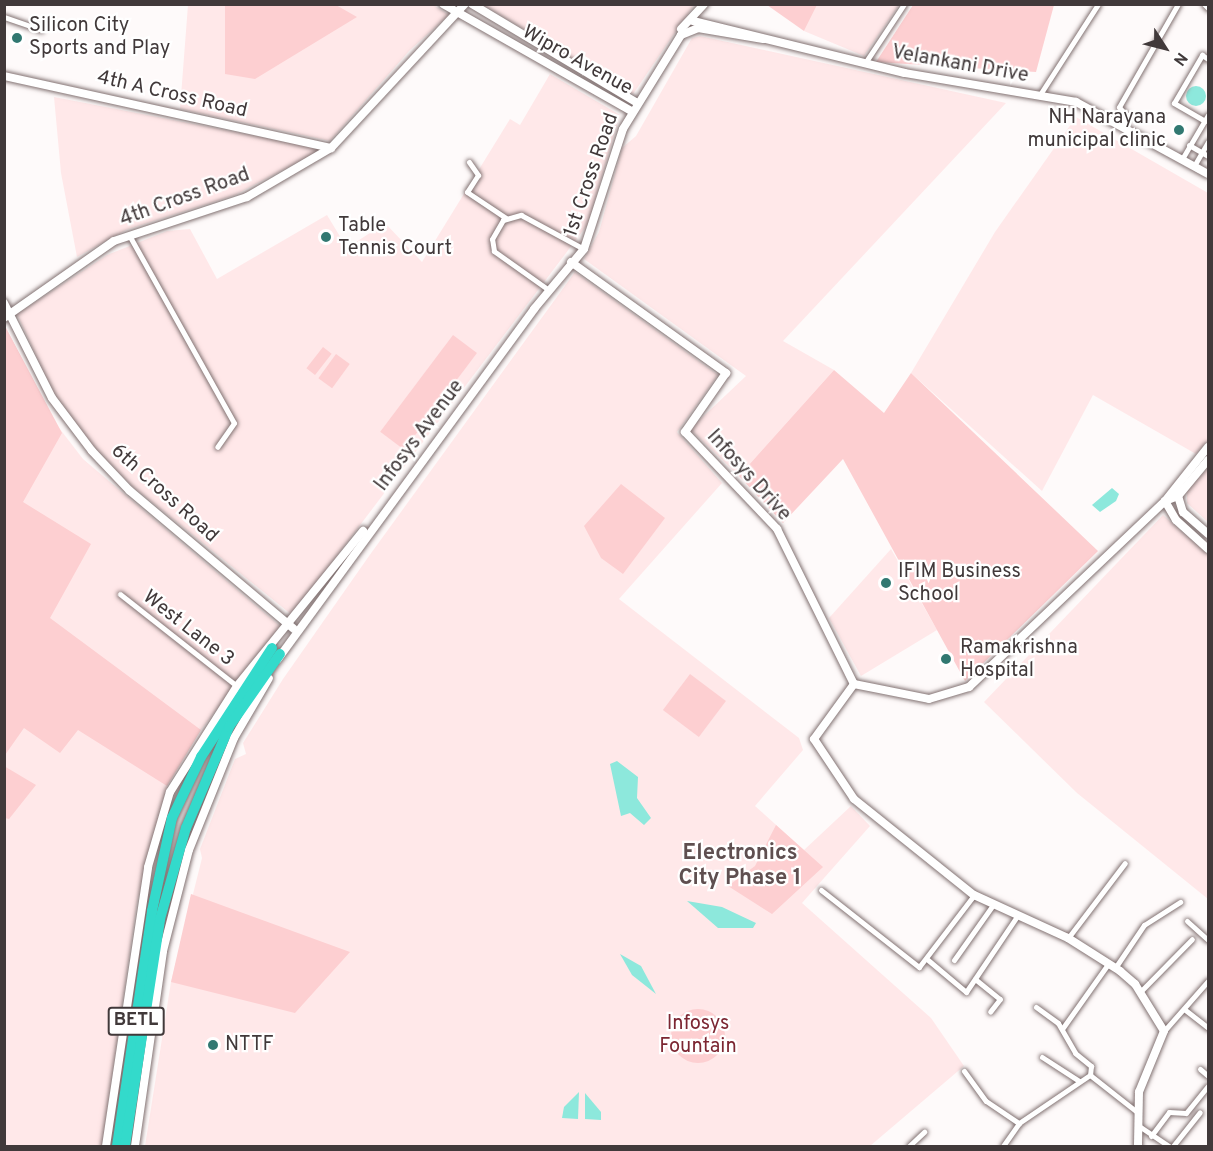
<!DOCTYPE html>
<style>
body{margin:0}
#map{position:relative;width:1213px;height:1151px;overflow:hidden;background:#fefafa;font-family:Overpass,sans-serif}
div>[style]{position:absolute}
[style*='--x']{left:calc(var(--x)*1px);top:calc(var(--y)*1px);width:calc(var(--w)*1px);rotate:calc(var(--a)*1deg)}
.built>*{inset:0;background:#ffe8e9}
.green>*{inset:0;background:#fdcfd1;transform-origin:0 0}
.round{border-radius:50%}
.water>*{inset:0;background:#8de8dc}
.roads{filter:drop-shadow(0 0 2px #827272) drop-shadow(0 0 2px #827272)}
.street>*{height:5px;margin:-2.5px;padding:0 2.5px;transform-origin:2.5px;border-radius:2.5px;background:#fff}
.secondary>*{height:8px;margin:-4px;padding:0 4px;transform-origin:4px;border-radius:4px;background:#fff}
.highway>*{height:10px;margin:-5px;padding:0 5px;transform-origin:5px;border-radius:5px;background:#33dacb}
.dots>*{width:16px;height:16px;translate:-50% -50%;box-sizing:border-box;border:3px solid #fff;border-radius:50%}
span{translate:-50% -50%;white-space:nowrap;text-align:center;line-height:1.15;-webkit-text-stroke:4.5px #fff;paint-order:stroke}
.shield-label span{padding:2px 4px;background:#fff;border:2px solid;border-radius:4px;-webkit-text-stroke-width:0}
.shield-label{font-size:18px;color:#41393a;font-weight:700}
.poi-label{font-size:20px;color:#41393a}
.left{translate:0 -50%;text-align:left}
.right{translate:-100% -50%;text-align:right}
.street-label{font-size:20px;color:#41393a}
.park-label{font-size:20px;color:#7c2632}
.quarter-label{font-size:22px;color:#5f4f50;font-weight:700}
.frame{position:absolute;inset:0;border:6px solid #41393a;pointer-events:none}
.north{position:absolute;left:1135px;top:18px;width:60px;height:60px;-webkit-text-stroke:4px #fff;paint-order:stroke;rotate:126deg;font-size:16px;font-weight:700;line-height:24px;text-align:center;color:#41393a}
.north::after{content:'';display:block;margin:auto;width:21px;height:27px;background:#41393a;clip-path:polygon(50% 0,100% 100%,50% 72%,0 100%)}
</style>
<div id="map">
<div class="built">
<div style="clip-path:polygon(432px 4px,449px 15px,410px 50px,330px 141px,180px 109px,188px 5px)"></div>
<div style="clip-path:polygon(483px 5px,694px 5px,633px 94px)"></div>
<div style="clip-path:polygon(817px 5px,817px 4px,899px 5px,864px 56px,804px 31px)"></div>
<div style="clip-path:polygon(700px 36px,1006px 103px,783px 341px,834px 370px,739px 476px,690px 429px,746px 376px,584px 259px,599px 232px,622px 148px,636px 136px,692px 38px)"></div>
<div style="clip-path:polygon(550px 74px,620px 115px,588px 224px,292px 615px,132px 486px,94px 447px,54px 395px,17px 314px,107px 255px,167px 231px,190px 229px,217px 279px,327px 215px,347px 248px,385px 223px,422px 262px,510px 119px,520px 125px)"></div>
<div style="clip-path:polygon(54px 97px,323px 149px,235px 195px,126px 230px,77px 257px,61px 173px)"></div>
<div style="clip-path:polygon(1076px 117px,1208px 193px,1208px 440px,1196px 454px,1093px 395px,1042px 491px,911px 373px,995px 232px)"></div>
<div style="clip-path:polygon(575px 272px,718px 375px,677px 432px,722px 483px,619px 599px,799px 738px,803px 750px,755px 806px,804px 850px,851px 806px,870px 826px,802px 903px,931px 1018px,964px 1066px,870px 1146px,145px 1146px,171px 982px,202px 858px,200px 849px,235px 759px,246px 754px,243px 743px,283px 679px,369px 556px)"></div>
<div style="clip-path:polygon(6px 328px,56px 424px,83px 459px,280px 626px,201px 730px,167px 786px,137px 902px,102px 1146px,5px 1146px)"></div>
<div style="clip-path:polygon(1208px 468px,1208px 522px,1187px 503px,1187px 490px)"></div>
<div style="clip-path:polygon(1163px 515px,1208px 555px,1208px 899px,1077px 793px,984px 702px)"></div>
<div style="clip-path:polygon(891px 549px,937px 630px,861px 676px,829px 618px)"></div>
</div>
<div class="green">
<div style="clip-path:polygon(225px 5px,336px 5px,357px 17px,255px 79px,225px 74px)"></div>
<div style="clip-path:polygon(767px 5px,817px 5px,804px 31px)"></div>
<div style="clip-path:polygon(913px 5px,1054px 5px,1036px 72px,876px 62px)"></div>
<div style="clip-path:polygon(6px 328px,62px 433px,23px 502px,91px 544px,50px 618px,201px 730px,167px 786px,78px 730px,60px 753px,24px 728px,5px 755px)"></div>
<div style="left:453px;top:335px;width:30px;height:121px;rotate:37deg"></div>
<div style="left:323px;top:347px;width:11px;height:27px;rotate:38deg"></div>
<div style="left:336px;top:354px;width:17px;height:30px;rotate:36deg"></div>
<div style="clip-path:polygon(834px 370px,884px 413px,911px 373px,1098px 551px,965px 681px,843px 459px,783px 523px,739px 476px)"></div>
<div style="clip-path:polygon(621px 484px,665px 518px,623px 574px,601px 558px,584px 526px)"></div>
<div style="left:690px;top:674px;width:45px;height:45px;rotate:37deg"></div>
<div style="clip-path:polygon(4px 766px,36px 785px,9px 819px,5px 818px)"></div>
<div style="clip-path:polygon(776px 825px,823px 867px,772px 914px,728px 886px,755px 866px)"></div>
<div style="clip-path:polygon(191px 894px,350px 952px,295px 1013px,171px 982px)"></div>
<div class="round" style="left:671px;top:1009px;width:54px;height:54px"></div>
</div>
<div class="water">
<div class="round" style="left:1186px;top:86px;width:20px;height:20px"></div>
<div style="clip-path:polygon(1112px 488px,1119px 494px,1116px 501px,1100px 512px,1092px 505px)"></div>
<div style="clip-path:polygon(617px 761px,638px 777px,637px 798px,651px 818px,644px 825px,630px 813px,621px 816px,610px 764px)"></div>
<div style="clip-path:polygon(687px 901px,722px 907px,756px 923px,753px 928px,718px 928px)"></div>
<div style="clip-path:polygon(620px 954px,641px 966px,656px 994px,632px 975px)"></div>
<div style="clip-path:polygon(579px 1092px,578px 1119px,562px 1118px,564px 1107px)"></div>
<div style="clip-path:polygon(585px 1093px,601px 1112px,601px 1120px,585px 1119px)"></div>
</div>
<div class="roads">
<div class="street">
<div style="--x:1204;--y:4;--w:6;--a:45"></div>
<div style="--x:4;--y:17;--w:39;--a:19"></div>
<div style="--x:865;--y:63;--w:71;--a:-56.5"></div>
<div style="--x:1039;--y:96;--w:109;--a:-57.3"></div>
<div style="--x:1205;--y:121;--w:36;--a:-150"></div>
<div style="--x:1174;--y:103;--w:56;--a:-59.7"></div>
<div style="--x:1202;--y:55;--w:7;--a:34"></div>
<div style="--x:1121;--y:127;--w:13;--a:-61"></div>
<div style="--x:1127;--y:116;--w:12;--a:-132"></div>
<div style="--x:1119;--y:107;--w:119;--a:-60.2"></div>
<div style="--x:1189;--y:145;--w:22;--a:30"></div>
<div style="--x:1182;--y:159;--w:51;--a:-59.4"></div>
<div style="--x:469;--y:162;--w:16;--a:55"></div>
<div style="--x:478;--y:175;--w:20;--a:123"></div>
<div style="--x:467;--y:192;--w:47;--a:33.7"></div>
<div style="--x:1194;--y:166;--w:28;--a:-60"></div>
<div style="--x:129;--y:235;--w:215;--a:60.8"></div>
<div style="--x:234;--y:423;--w:29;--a:125"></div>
<div style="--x:546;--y:288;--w:64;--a:-144.6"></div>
<div style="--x:494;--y:251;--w:12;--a:-99"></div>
<div style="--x:492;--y:239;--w:22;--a:-60"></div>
<div style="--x:503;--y:220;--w:19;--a:-16"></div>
<div style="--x:521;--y:215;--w:72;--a:28.4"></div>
<div style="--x:120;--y:594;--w:149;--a:38.2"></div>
<div style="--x:821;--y:890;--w:125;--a:38.2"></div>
<div style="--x:919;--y:967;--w:91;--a:-52.6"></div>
<div style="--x:1187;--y:921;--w:28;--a:42"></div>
<div style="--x:1068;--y:938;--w:94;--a:-52.8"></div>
<div style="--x:928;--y:960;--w:50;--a:40.1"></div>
<div style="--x:966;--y:992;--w:89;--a:-56"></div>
<div style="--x:954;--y:960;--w:67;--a:-54.7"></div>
<div style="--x:1115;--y:968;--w:52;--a:-56"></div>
<div style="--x:1144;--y:925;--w:43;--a:-32.6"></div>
<div style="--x:975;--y:979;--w:32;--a:39"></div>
<div style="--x:1000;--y:999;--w:16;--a:128"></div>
<div style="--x:1140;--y:992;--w:74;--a:-45.5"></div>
<div style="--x:1036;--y:1007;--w:27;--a:36"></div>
<div style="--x:1058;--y:1023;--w:34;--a:60"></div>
<div style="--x:1075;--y:1053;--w:21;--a:39"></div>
<div style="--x:1091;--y:1066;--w:9;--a:96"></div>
<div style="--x:1184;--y:1009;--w:31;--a:38"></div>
<div style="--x:1062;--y:1029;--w:80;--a:-54.7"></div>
<div style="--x:1164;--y:1031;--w:67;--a:-48.7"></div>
<div style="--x:1042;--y:1057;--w:44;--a:33"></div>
<div style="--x:1200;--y:1069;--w:11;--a:41"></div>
<div style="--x:964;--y:1071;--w:37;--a:54"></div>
<div style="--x:986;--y:1101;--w:40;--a:34"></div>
<div style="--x:1019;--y:1123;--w:86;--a:-34.1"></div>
<div style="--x:1090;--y:1075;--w:60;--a:38.2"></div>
<div style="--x:1139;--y:1126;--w:36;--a:34"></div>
<div style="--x:1151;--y:1136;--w:30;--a:-53"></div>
<div style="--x:1169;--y:1112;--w:17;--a:3"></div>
<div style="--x:1186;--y:1113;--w:35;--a:-51"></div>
<div style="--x:909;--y:1146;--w:21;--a:-43"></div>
<div style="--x:1003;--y:1146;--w:28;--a:-55"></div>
<div style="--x:1173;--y:1146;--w:43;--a:-51.5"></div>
</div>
<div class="secondary">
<div style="--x:443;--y:4;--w:216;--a:29.6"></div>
<div style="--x:472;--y:4;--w:191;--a:30.9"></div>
<div style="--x:693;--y:21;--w:218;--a:13.8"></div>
<div style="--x:905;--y:73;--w:173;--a:9.6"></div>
<div style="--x:1076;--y:102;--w:150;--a:28.6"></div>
<div style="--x:681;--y:29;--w:34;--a:-47"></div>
<div style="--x:4;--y:76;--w:335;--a:12.4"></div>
<div style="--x:571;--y:262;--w:191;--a:35.6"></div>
<div style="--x:726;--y:373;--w:72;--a:124.8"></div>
<div style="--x:685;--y:432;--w:134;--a:46.5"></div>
<div style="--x:777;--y:529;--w:173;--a:63.6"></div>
<div style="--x:4;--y:303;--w:106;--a:63.2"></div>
<div style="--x:52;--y:398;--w:66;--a:53"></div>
<div style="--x:92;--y:451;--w:55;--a:46.5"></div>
<div style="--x:130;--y:491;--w:214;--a:40.1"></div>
<div style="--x:4;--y:318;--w:134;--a:-35"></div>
<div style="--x:114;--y:241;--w:140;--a:-18.3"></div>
<div style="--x:247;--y:197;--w:97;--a:-30.3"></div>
<div style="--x:331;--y:148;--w:197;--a:-47.1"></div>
<div style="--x:1208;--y:447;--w:69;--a:128.5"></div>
<div style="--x:1165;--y:501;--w:22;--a:60"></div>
<div style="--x:1176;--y:520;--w:43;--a:42.2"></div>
<div style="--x:1208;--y:460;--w:47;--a:129.8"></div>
<div style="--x:1178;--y:496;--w:17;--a:73"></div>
<div style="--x:1183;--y:512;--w:33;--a:41"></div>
<div style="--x:278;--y:659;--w:434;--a:-53.8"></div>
<div style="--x:534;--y:309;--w:78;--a:-50.2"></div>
<div style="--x:584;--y:249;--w:126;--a:-72"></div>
<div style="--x:623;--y:129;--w:110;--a:-58.3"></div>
<div style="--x:681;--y:35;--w:18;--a:-22"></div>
<div style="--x:698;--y:28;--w:66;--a:9.6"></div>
<div style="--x:854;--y:684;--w:68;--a:126"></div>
<div style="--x:814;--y:739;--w:72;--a:56.3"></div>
<div style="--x:854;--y:799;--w:154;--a:38.7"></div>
<div style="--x:974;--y:895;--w:103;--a:24.6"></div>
<div style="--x:1068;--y:938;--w:62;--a:32.4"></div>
<div style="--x:1120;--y:971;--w:20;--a:41"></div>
<div style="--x:1135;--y:984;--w:55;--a:58.3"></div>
<div style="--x:1164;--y:1031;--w:66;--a:112.3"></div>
<div style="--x:1139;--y:1092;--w:54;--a:91.1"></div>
<div style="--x:854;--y:684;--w:76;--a:11.3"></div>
<div style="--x:929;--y:699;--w:42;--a:-16.7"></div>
<div style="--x:969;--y:687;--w:270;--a:-43.5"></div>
<div style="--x:1165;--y:501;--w:14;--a:-21"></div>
<div style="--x:106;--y:1146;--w:282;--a:-81.4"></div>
<div style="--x:148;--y:867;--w:78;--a:-73.7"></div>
<div style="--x:170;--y:792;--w:125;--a:-57.7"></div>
<div style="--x:237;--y:686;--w:200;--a:-50.9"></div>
<div style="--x:135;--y:1146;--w:197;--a:-81.8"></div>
<div style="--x:163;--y:951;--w:104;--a:-75.6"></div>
<div style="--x:189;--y:850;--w:121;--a:-68.1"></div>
<div style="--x:234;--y:738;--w:69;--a:-59.7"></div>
</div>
<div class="highway">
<div style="--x:117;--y:1146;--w:238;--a:-81.5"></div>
<div style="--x:152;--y:911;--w:95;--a:-77.9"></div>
<div style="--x:172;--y:818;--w:68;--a:-64.6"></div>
<div style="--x:201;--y:757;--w:130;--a:-56.9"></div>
<div style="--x:125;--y:1146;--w:230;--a:-81.2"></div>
<div style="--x:160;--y:919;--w:95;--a:-74.1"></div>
<div style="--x:186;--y:828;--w:110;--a:-66.9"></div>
<div style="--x:229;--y:727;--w:89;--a:-55.1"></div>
</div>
</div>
<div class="dots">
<div style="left:17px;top:38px;background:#317871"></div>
<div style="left:1179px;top:130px;background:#317871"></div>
<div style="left:326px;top:237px;background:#317871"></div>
<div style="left:886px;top:583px;background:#317871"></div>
<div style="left:946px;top:659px;background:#317871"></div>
<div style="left:213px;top:1045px;background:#317871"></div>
</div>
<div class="shield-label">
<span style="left:136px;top:1021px">BETL</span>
</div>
<div class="poi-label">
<span class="left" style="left:29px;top:38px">Silicon City<br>Sports and Play</span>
<span class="right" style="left:1166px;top:130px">NH Narayana<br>municipal clinic</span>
<span class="left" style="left:338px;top:238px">Table<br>Tennis Court</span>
<span class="left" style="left:898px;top:584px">IFIM Business<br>School</span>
<span class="left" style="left:960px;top:660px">Ramakrishna<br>Hospital</span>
<span class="left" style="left:225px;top:1045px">NTTF</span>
</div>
<div class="street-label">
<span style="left:577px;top:61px;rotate:29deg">Wipro Avenue</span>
<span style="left:960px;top:65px;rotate:10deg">Velankani Drive</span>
<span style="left:172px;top:95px;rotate:13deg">4th A Cross Road</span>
<span style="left:592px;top:175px;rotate:-71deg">1st Cross Road</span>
<span style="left:185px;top:198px;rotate:-20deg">4th Cross Road</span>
<span style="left:420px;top:436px;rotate:-53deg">Infosys Avenue</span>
<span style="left:748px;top:476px;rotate:48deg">Infosys Drive</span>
<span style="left:164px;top:494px;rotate:42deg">6th Cross Road</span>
<span style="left:188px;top:629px;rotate:38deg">West Lane 3</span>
</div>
<div class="park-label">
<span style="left:698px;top:1036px">Infosys<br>Fountain</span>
</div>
<div class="quarter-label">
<span style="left:740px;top:866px">Electronics<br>City Phase 1</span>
</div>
<div class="frame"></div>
<div class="north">N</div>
</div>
